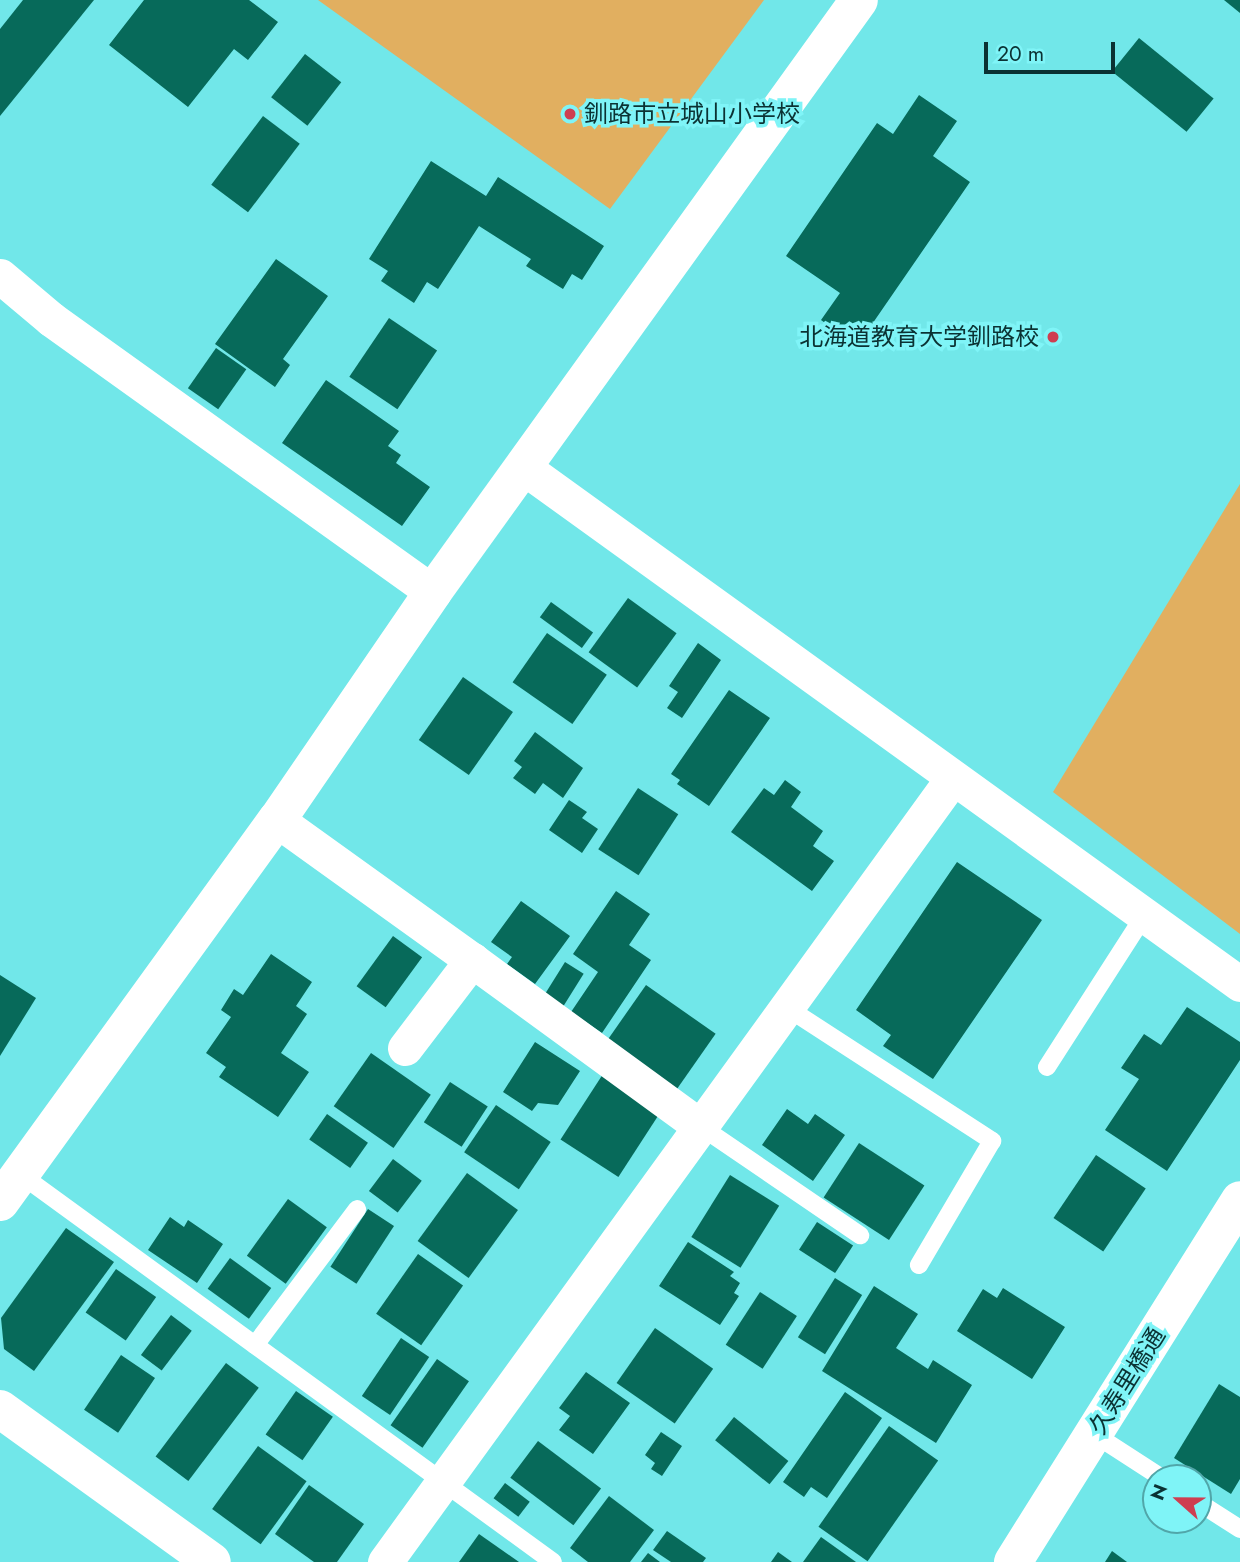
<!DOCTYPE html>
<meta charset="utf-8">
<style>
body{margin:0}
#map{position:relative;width:1240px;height:1562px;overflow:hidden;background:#71e7e9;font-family:Jost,"Noto Sans JP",sans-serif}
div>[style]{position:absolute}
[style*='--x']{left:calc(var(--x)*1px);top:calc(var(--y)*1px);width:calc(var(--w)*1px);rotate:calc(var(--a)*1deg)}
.green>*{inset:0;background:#e1af60}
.building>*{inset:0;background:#076a5a;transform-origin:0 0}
.lane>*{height:18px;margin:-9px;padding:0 9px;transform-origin:9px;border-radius:9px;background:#fff}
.street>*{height:35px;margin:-17.5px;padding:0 17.5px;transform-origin:17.5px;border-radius:17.5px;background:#fff}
.secondary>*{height:38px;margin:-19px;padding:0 19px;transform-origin:19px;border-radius:19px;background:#fff}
.dots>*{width:19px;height:19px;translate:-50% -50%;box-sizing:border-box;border:4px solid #7ff4f7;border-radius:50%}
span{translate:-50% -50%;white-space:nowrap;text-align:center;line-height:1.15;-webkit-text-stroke:7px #7ff4f7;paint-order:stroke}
.poi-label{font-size:24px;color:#0b3233}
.left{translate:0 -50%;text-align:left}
.right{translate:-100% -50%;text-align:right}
.street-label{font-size:24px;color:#0b3233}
.north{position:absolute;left:1142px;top:1464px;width:70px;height:70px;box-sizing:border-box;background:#7ff4f7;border:2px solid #51a6a9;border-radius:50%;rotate:291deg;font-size:19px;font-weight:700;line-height:28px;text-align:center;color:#0b3233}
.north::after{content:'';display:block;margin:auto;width:24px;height:32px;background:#ce3e51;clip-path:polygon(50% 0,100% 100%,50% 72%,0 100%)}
.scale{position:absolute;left:984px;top:42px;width:131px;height:32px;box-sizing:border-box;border:4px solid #0b3233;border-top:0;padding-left:9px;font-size:21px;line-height:24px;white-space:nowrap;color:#0b3233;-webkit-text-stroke:5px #7ff4f7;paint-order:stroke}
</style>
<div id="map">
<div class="green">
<div style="clip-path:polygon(318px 0,764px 0,610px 209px)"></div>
<div style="clip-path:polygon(1240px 484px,1240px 934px,1053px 792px)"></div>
</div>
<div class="building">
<div style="clip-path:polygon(23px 0,94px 0,0 116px,0 29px)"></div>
<div style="clip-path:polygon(144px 0,249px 0,278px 22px,248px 60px,234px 49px,188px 107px,109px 45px)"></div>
<div style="clip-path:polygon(1224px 0,1240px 0,1240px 13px)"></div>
<div style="left:1139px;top:38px;width:96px;height:43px;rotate:39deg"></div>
<div style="left:305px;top:54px;width:46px;height:55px;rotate:38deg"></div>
<div style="clip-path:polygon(919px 95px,957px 121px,933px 156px,970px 182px,857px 346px,821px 320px,840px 293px,786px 256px,877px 123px,893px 134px)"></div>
<div style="left:263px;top:116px;width:46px;height:86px;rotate:37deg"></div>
<div style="clip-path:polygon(431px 161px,486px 196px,498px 177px,604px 246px,582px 280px,572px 274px,563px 289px,526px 266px,531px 259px,479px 226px,438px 289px,427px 282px,414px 303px,381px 281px,388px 271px,369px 259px)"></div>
<div style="clip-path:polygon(276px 259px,328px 296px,283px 359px,290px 365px,275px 387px,215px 344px)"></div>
<div style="left:389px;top:318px;width:58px;height:71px;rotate:34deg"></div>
<div style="left:216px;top:348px;width:37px;height:49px;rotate:35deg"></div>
<div style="clip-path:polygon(326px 380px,399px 431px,388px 446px,401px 455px,396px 463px,430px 487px,402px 526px,282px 443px)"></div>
<div style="left:628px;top:598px;width:60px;height:67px;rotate:36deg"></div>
<div style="left:551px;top:602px;width:52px;height:19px;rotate:36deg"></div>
<div style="left:547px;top:633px;width:73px;height:60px;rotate:35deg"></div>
<div style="clip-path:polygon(698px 643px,721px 660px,682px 718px,667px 708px,678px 692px,669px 686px)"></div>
<div style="left:463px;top:677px;width:61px;height:77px;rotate:35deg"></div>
<div style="clip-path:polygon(729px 690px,770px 718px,709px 806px,677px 784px,680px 780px,671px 774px)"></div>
<div style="clip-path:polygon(535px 732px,583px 768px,563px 798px,543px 783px,535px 794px,513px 778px,522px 767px,514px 761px)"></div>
<div style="clip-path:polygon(785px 780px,801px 792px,791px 807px,823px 831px,813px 846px,834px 861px,812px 891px,731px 832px,764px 788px,774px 795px)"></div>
<div style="left:638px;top:788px;width:48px;height:73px;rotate:33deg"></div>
<div style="clip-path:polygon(569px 800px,587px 812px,582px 818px,598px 829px,582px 853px,549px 830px)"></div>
<div style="clip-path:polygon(957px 862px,1042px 920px,933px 1079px,883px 1046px,891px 1035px,856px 1010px)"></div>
<div style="clip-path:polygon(616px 891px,650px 914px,629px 945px,651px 960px,602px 1033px,571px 1012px,598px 972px,573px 954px)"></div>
<div style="clip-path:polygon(521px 901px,570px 936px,535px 984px,507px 964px,512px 957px,491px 942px)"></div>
<div style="left:393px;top:936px;width:36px;height:62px;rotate:36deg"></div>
<div style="clip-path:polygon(271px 954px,312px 982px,296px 1006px,307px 1014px,281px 1053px,309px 1072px,278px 1117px,219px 1077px,226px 1067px,206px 1053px,231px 1017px,221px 1010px,234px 989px,243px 995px)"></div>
<div style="left:565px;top:962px;width:22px;height:38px;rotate:32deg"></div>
<div style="clip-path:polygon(0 975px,36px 998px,0 1056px)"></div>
<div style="left:646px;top:985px;width:85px;height:68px;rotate:35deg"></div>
<div style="clip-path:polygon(1187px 1007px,1240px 1042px,1240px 1060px,1167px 1171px,1105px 1130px,1139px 1079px,1121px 1068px,1144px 1034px,1161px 1045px)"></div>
<div style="clip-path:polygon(535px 1042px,580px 1071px,558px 1105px,538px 1103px,532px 1111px,503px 1092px)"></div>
<div style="left:371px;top:1053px;width:73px;height:65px;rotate:35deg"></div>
<div style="left:603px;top:1074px;width:69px;height:78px;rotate:33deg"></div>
<div style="left:450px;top:1082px;width:45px;height:48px;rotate:33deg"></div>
<div style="left:496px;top:1105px;width:66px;height:57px;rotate:34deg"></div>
<div style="clip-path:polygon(787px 1109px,808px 1124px,815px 1114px,845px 1135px,813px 1181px,762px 1145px)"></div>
<div style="left:327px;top:1114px;width:50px;height:31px;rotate:35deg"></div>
<div style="left:859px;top:1143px;width:78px;height:65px;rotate:33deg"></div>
<div style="left:1096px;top:1155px;width:60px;height:76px;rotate:34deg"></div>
<div style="left:393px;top:1159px;width:36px;height:40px;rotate:37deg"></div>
<div style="left:467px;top:1173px;width:63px;height:84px;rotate:36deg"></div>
<div style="left:730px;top:1175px;width:58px;height:73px;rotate:32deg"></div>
<div style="left:288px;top:1199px;width:48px;height:70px;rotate:36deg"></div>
<div style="left:368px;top:1209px;width:31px;height:69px;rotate:33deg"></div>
<div style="clip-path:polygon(170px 1217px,184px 1227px,188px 1220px,223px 1244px,197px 1283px,148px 1250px)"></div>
<div style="left:817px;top:1222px;width:43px;height:33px;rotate:33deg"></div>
<div style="clip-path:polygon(66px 1228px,114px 1262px,34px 1371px,4px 1349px,1px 1318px)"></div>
<div style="clip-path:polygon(688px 1242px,734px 1272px,730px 1276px,740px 1283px,734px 1293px,739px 1296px,720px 1325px,659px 1286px)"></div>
<div style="left:418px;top:1254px;width:55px;height:73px;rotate:35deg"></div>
<div style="left:230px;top:1258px;width:51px;height:38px;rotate:36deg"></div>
<div style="left:116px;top:1269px;width:49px;height:53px;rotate:35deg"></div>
<div style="left:835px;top:1278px;width:32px;height:70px;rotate:32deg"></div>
<div style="clip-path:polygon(874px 1286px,918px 1314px,896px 1348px,928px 1369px,933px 1360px,972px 1385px,936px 1443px,822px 1371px)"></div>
<div style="clip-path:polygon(1003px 1288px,1065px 1327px,1032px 1379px,957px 1331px,983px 1289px,997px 1298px)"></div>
<div style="left:760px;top:1292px;width:44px;height:63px;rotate:33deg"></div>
<div style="left:171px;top:1315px;width:26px;height:50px;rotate:37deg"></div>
<div style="left:655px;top:1328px;width:71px;height:67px;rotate:35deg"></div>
<div style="left:401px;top:1338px;width:34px;height:70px;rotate:34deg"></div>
<div style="left:121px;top:1355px;width:41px;height:66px;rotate:34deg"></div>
<div style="left:437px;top:1359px;width:39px;height:81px;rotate:35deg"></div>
<div style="left:226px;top:1363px;width:41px;height:117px;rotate:37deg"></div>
<div style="clip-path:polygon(586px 1372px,630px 1403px,593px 1454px,559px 1430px,570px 1416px,559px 1408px)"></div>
<div style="clip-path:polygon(1219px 1384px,1240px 1397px,1240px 1479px,1231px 1494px,1174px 1458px)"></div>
<div style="left:296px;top:1391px;width:45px;height:53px;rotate:35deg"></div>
<div style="clip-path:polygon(845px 1392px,882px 1418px,827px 1498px,811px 1487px,804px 1497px,783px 1482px)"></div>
<div style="left:734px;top:1417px;width:70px;height:30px;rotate:39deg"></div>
<div style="left:889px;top:1426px;width:60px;height:123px;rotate:35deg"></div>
<div style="clip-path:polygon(661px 1432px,682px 1446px,662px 1476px,651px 1469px,655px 1463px,645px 1455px)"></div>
<div style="left:538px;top:1441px;width:79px;height:46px;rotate:37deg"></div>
<div style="left:258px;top:1446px;width:60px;height:78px;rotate:36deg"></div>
<div style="left:505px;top:1483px;width:31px;height:19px;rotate:37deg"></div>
<div style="clip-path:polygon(309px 1485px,364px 1524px,337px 1562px,314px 1562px,275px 1534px)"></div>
<div style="clip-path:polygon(609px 1496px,654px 1530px,630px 1562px,588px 1562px,570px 1548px)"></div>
<div style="clip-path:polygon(667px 1531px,706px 1558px,703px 1562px,671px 1562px,653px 1550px)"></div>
<div style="clip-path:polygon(479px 1534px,519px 1562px,459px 1562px)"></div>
<div style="clip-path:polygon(821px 1537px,856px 1562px,803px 1562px)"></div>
<div style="clip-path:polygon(1112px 1551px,1127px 1562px,1105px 1562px)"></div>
<div style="clip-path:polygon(778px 1552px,792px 1562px,771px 1562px)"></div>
<div style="clip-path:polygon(648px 1553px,660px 1562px,641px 1562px)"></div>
</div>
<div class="lane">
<div style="--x:786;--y:1007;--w:246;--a:33"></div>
<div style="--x:992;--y:1141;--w:144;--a:120.5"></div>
<div style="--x:1047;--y:1067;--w:179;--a:-57.3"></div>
<div style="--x:700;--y:1126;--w:194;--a:34.3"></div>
<div style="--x:20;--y:1174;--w:659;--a:36.05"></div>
<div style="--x:255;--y:1345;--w:170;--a:-53.1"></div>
<div style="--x:1094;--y:1434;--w:81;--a:32.9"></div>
<div style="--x:1198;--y:1502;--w:50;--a:32.7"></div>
</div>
<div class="street">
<div style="--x:0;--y:276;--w:67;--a:40.1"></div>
<div style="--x:51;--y:319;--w:470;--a:35.6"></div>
<div style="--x:523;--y:467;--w:884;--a:35.79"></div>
<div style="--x:277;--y:820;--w:240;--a:35.7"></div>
<div style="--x:405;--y:1048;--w:111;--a:-52.7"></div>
<div style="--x:472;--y:960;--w:282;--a:36.1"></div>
<div style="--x:385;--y:1562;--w:967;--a:-54.09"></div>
</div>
<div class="secondary">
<div style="--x:0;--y:1202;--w:472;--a:-54.1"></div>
<div style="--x:277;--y:820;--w:276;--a:-55.6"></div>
<div style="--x:433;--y:592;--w:729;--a:-54.26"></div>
<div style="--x:0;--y:1409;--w:261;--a:35.8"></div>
<div style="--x:1013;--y:1562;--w:427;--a:-57.9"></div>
</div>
<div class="dots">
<div style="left:570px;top:114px;background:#ce3e51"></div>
<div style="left:1053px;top:337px;background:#ce3e51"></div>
</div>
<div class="poi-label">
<span class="left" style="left:584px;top:114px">釧路市立城山小学校</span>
<span class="right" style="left:1039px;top:337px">北海道教育大学釧路校</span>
</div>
<div class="street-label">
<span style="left:1127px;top:1381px;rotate:-58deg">久寿里橋通</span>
</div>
<div class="north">N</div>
<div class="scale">20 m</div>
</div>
